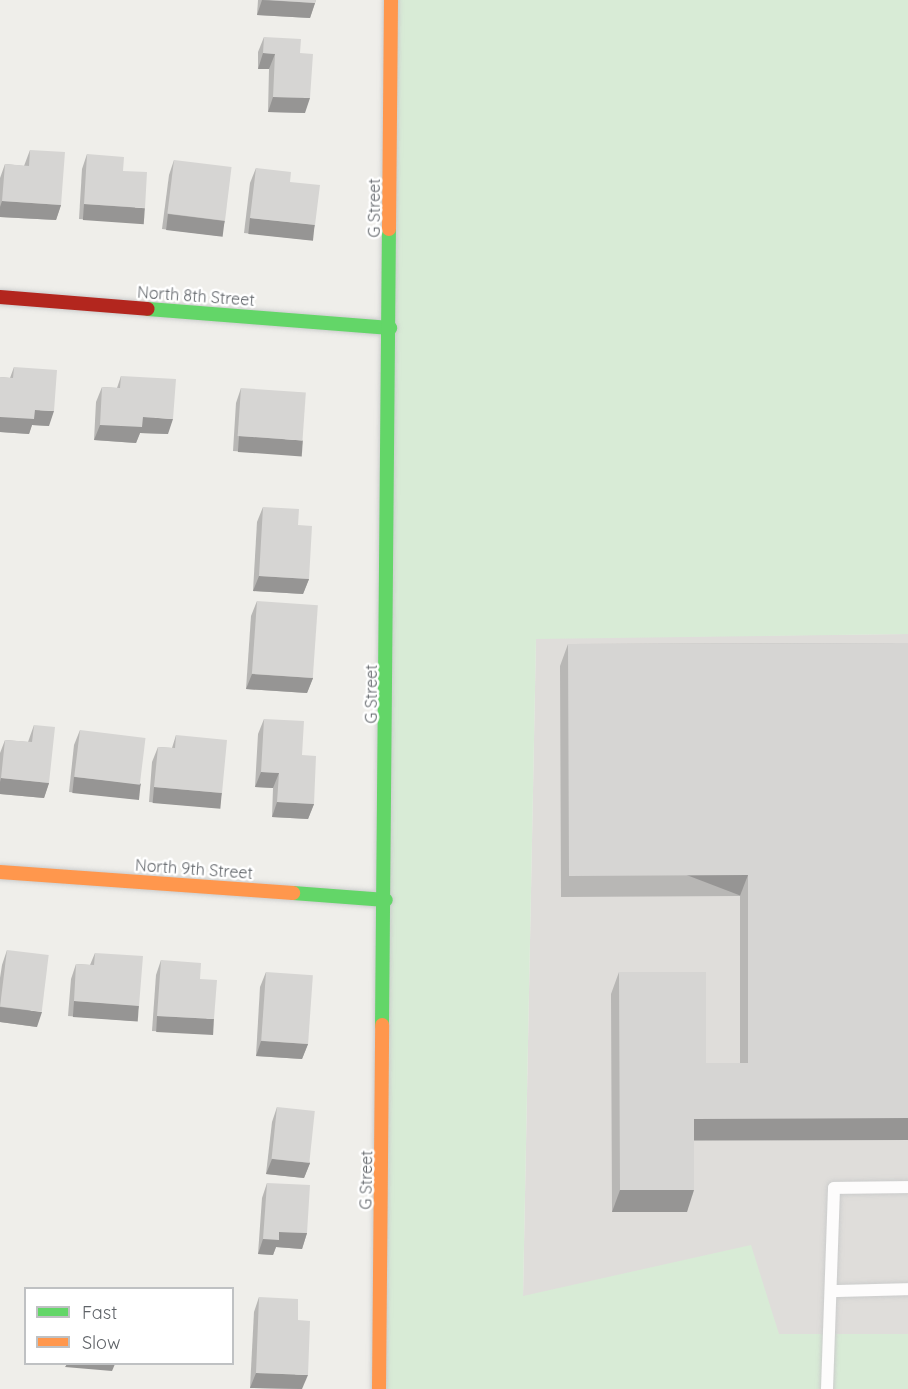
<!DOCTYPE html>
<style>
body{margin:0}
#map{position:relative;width:908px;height:1389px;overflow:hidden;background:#efeeea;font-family:Quicksand,sans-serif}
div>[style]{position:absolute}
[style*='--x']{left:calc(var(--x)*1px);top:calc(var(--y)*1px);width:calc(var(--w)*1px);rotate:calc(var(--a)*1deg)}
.industrial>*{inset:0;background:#dfddda}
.green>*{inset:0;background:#d8ebd6}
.roads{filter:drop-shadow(0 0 2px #cbcccc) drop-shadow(0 0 2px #cbcccc)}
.lane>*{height:12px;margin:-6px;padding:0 6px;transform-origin:6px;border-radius:6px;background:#fdfcfc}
.fast>*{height:14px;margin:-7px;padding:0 7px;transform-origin:7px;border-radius:7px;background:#63d668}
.slow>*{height:14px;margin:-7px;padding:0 7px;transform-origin:7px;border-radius:7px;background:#ff974d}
.jam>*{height:14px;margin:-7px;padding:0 7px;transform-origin:7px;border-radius:7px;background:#b3261e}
.wall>*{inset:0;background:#b8b7b5}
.shaded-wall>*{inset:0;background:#969594;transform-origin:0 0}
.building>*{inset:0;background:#d6d5d3;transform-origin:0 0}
span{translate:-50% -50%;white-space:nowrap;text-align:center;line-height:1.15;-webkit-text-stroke:5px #fff;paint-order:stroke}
.street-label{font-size:16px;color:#5f6368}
.legend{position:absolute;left:24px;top:1287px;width:210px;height:78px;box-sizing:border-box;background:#fff;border:2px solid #bfc1c3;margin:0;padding:8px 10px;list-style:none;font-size:18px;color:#5f6368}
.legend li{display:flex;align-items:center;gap:12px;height:30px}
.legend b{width:30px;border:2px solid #bfc1c3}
</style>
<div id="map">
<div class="industrial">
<div style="clip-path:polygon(908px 634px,908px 1334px,779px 1334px,523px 1297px,536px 638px)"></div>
</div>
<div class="green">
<div style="clip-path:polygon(390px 0,908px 0,908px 634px,536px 639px,523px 1296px,751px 1245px,779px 1334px,908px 1334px,908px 1389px,382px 1389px)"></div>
</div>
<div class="roads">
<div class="lane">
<div style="--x:834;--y:1291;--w:74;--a:-1.5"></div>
<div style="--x:827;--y:1389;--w:201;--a:-88"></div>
<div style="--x:834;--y:1188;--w:74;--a:-0.8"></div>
</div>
<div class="fast">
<div style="--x:148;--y:309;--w:243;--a:4.5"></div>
<div style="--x:293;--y:893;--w:93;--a:4.3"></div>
<div style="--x:382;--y:1025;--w:796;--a:-89.5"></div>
</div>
<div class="slow">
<div style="--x:389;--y:229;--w:229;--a:-89.5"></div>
<div style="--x:0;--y:872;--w:294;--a:4.1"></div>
<div style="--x:379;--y:1389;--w:364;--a:-89.5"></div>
</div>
<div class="jam">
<div style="--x:0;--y:297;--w:148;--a:4.6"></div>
</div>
</div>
<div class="wall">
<div style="clip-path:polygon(258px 0,316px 0,310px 18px,257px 15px)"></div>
<div style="clip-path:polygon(264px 37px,300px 53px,305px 113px,268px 112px,269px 69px,258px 69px,258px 52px)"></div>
<div style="clip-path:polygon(30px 150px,61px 205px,56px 220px,0 217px,0 178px,5px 164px,24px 166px)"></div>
<div style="clip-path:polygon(87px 154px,123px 171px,140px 223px,79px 219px,82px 169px)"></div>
<div style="clip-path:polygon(174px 160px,225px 221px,220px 236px,162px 229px,169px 175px)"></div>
<div style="clip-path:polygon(256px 168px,290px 182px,315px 225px,310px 240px,244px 233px,250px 183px)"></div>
<div style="clip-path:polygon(14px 367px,49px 426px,32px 425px,29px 434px,0 432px,0 377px,10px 378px)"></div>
<div style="clip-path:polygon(121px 376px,168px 434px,140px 433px,136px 443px,94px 440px,96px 402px,102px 387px,117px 388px)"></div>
<div style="clip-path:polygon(241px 388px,298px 455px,233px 451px,236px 403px)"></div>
<div style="clip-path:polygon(263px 507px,298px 525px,309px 579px,303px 594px,253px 591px,257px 522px)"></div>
<div style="clip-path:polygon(257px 601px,313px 678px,307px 693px,246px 689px,251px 616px)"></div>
<div style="clip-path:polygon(908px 643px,908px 1140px,694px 1141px,687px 1212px,612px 1212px,611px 994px,619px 972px,706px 1063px,740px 1063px,740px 896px,561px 897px,560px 666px,568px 644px)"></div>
<div style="clip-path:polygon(264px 719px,302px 755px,314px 804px,308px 819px,272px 817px,273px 788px,255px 787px,258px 734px)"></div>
<div style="clip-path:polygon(34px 725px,49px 783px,44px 798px,0 794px,0 753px,5px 740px,28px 742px)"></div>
<div style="clip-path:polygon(80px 730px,141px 784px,135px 799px,69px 792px,74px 745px)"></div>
<div style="clip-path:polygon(176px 735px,222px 793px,217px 808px,149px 802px,152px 762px,158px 747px,172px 748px)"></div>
<div style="clip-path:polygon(7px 950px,37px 1027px,0 1022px,0 978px,2px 965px)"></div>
<div style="clip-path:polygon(95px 953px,139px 1006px,134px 1021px,68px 1016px,71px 979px,76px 964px,90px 965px)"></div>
<div style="clip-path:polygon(161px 960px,200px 979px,209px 1034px,152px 1031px,156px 975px)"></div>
<div style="clip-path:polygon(266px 972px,308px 1044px,302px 1059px,256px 1056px,260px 987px)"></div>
<div style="clip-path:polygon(277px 1107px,310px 1163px,304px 1178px,266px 1174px,272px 1122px)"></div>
<div style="clip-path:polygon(267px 1183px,307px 1233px,302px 1249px,276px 1247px,273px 1255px,258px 1254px,262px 1198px)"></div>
<div style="clip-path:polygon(259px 1297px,302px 1389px,250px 1388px,254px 1312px)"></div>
</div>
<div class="shaded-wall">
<div style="clip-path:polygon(262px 0,315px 3px,310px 18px,257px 15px)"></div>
<div style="clip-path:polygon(263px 53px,275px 54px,269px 69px,258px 69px)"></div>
<div style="clip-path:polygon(273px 97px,310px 98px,305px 113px,268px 112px)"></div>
<div style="clip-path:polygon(2px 201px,61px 205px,56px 220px,0 217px,0 207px)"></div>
<div style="left:84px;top:204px;width:61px;height:16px;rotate:4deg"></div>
<div style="left:168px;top:214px;width:57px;height:16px;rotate:7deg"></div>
<div style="left:250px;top:218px;width:65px;height:16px;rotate:6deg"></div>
<div style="clip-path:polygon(35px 410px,54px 411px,49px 426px,32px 425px,29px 434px,0 432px,0 417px)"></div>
<div style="clip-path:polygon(143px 417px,173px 419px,168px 434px,140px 433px,136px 443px,94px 440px,100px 425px)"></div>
<div style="left:239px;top:436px;width:64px;height:16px;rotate:4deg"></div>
<div style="clip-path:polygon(259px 576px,309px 579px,303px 594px,253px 591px)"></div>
<div style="clip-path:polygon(252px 674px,313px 678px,307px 693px,246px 689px)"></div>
<div style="clip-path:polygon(261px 772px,279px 773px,273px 788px,255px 787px)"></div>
<div style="left:74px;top:777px;width:67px;height:16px;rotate:6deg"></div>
<div style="clip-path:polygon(1px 778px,49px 783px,44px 798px,0 794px,0 782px)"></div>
<div style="left:154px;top:787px;width:68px;height:16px;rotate:5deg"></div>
<div style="clip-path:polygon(277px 802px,314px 804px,308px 819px,272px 817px)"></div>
<div style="left:748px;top:875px;width:22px;height:179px;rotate:111deg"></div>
<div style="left:74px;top:1001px;width:65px;height:16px;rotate:4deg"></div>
<div style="clip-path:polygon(0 1007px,42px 1012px,37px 1027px,0 1022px)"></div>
<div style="left:157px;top:1016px;width:57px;height:16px;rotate:3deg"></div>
<div style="clip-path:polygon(261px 1041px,308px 1044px,302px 1059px,256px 1056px)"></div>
<div style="left:908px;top:1118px;width:22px;height:214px;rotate:90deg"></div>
<div style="clip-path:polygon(272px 1159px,310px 1163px,304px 1178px,266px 1174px)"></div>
<div style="clip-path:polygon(620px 1190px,694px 1190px,687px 1212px,612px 1212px)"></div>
<div style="clip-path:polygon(279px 1232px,307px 1233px,302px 1249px,276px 1247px,273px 1255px,258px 1254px,263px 1239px)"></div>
<div style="clip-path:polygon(67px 1364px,115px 1364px,112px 1371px,65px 1367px)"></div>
<div style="clip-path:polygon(256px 1373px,308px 1375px,302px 1389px,250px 1388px)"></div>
</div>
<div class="building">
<div style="clip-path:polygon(269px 0,316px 0,315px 3px)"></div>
<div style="clip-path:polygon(264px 37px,301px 39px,300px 53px,313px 54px,310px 98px,273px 97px,275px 54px,263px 53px)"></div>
<div style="clip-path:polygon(30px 150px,65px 152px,61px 205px,2px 201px,5px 164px,29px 166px)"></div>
<div style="clip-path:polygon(87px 154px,124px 157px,123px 171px,147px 172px,145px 208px,84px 204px)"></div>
<div style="left:174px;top:160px;width:58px;height:54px;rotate:7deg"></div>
<div style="clip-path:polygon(256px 168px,291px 172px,290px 182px,320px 185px,315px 225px,250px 218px)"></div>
<div style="clip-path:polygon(14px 367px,57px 370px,54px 411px,35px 410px,34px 419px,0 417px,0 377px,13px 378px)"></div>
<div style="clip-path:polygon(121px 376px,176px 379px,173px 419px,143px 417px,142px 427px,100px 425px,102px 387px,120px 388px)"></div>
<div style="left:241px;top:388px;width:65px;height:48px;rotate:4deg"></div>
<div style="clip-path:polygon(263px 507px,299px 509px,298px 525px,312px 526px,309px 579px,259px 576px)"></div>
<div style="left:257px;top:601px;width:61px;height:73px;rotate:4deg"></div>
<div style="clip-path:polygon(908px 643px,908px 1118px,694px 1119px,694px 1190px,620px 1190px,619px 972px,706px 972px,706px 1063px,748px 1063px,748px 875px,569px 876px,568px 644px)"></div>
<div style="clip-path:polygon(264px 719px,304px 721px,302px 755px,316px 756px,314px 804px,277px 802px,279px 773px,261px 772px)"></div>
<div style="clip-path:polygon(34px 725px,55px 727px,49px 783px,1px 778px,5px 740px,32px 742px)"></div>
<div style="left:80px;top:730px;width:66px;height:47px;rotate:7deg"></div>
<div style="clip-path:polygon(176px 735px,227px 740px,222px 793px,154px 787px,158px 747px,175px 748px)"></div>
<div style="left:7px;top:950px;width:42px;height:57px;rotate:7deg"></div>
<div style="clip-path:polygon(95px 953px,143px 956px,139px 1006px,74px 1001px,76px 964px,94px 965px)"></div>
<div style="clip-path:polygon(161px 960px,201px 963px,200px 979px,217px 980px,214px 1019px,157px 1016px)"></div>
<div style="left:266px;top:972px;width:47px;height:69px;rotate:4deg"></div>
<div style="left:277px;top:1107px;width:38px;height:52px;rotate:6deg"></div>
<div style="clip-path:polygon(267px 1183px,310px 1185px,307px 1233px,279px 1232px,279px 1240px,263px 1239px)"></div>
<div style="clip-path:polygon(259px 1297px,298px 1299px,298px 1320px,310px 1321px,308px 1375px,256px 1373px)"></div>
</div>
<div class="street-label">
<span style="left:374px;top:208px;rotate:-90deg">G Street</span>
<span style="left:196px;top:296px;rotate:4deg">North 8th Street</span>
<span style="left:371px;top:694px;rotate:-90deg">G Street</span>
<span style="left:194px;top:869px;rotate:4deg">North 9th Street</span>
<span style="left:366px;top:1180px;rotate:-89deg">G Street</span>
</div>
<ul class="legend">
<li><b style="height:8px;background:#63d668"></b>Fast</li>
<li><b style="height:8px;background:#ff974d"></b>Slow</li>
</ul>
</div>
